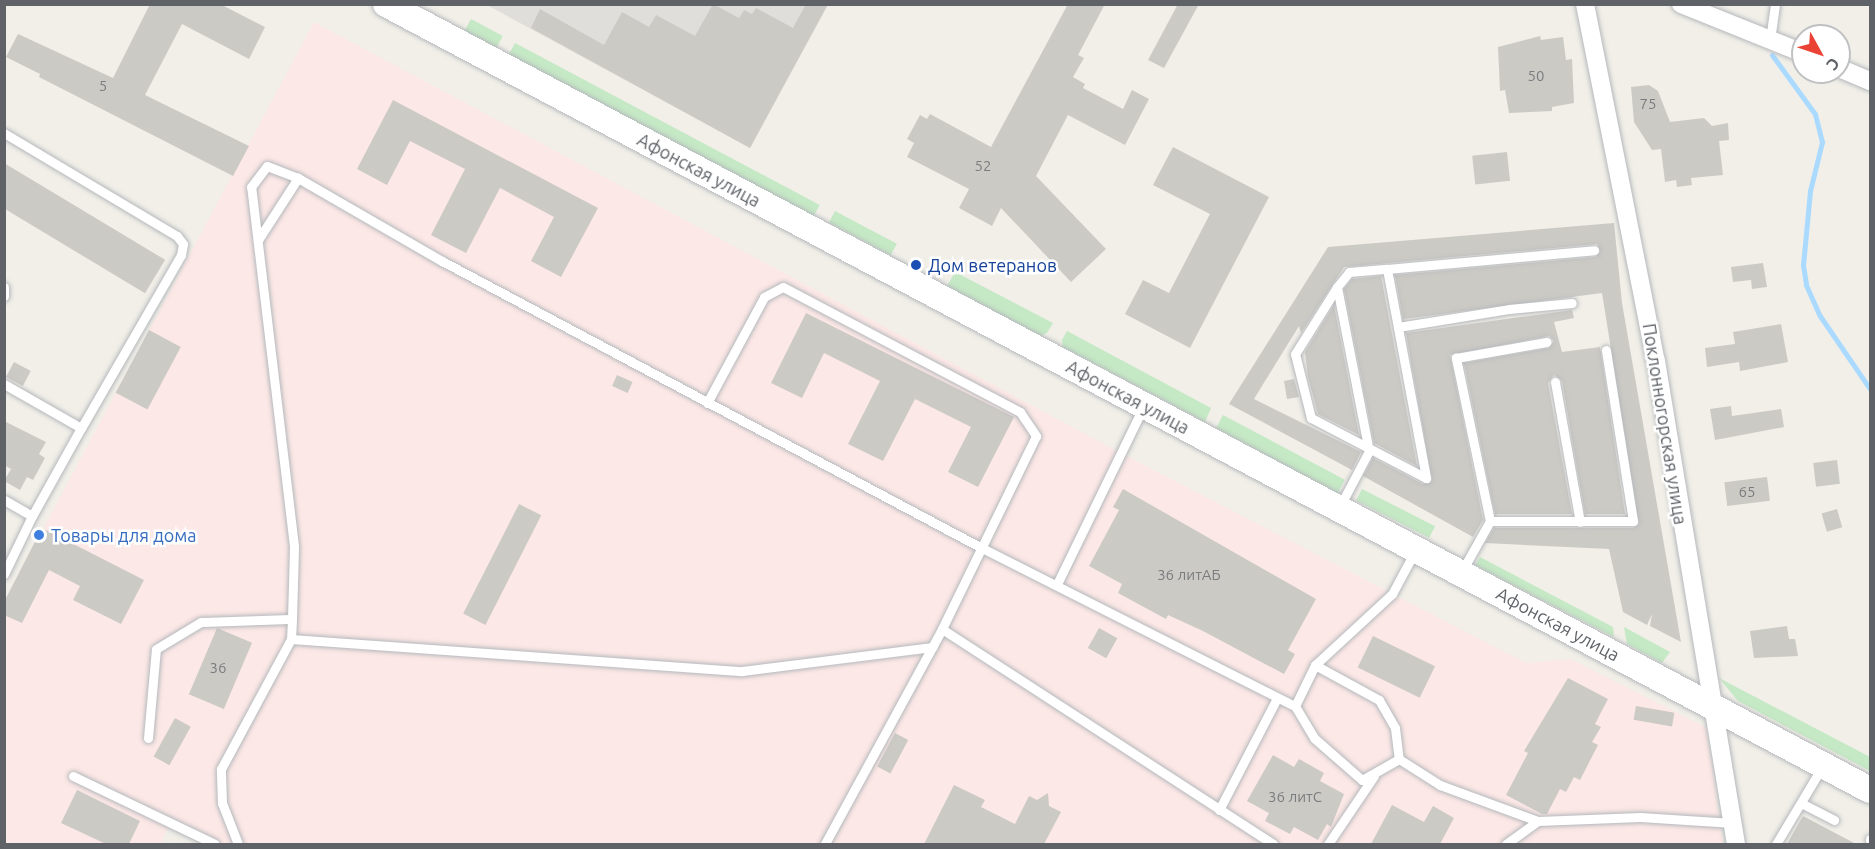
<!DOCTYPE html>
<meta charset="utf-8">
<style>
body{margin:0}
#map{position:relative;width:1875px;height:849px;overflow:hidden;background:#f1efe8;font-family:Ubuntu,sans-serif}
div>[style]{position:absolute}
[style*='--x']{left:calc(var(--x)*1px);top:calc(var(--y)*1px);width:calc(var(--w)*1px);rotate:calc(var(--a)*1deg)}
.industrial>*{inset:0;background:#e0deda}
.medical>*{inset:0;background:#fce8e6}
.green>*{inset:0;background:#c5e8c5;transform-origin:0 0}
.stream>*{height:5px;margin:-2.5px;padding:0 2.5px;transform-origin:2.5px;border-radius:2.5px;background:#aadaff}
.building>*{inset:0;background:#cccac5;transform-origin:0 0}
.roads{filter:drop-shadow(0 0 2px #b5b8bc) drop-shadow(0 0 2px #b5b8bc)}
.lane>*{height:9px;margin:-4.5px;padding:0 4.5px;transform-origin:4.5px;border-radius:4.5px;background:#fff}
.street>*{height:18px;margin:-9px;padding:0 9px;transform-origin:9px;border-radius:9px;background:#fff}
.secondary>*{height:26px;margin:-13px;padding:0 13px;transform-origin:13px;border-radius:13px;background:#fff}
.dots>*{width:16px;height:16px;translate:-50% -50%;box-sizing:border-box;border:3px solid #fff;border-radius:50%}
span{translate:-50% -50%;white-space:nowrap;text-align:center;line-height:1.15;-webkit-text-stroke:5px #fff;paint-order:stroke}
.number-label{font-size:15px;color:#7a7d7f}
.number-label span{-webkit-text-stroke-width:0}
.street-label{font-size:18px;color:#5f6368}
.transit-label{font-size:18px;color:#164399}
.left{translate:0 -50%;text-align:left}
.shop-label{font-size:18px;color:#366cbe}
.frame{position:absolute;inset:0;border:6px solid #5f6368;pointer-events:none}
.north{position:absolute;left:1791px;top:24px;width:60px;height:60px;box-sizing:border-box;background:#fff;border:2px solid #bfc1c3;border-radius:50%;rotate:130deg;font-size:16px;font-weight:700;line-height:24px;text-align:center;color:#5f6368}
.north::after{content:'';display:block;margin:auto;width:21px;height:27px;background:#ea4335;clip-path:polygon(50% 0,100% 100%,50% 72%,0 100%)}
</style>
<div id="map">
<div class="industrial">
<div style="clip-path:polygon(487px 5px,828px 5px,750px 148px)"></div>
</div>
<div class="medical">
<div style="clip-path:polygon(314px 22px,1121px 453px,1526px 663px,1571px 659px,1707px 728px,1723px 844px,215px 844px,171px 823px,160px 844px,5px 844px,4px 602px)"></div>
</div>
<div class="green">
<div style="left:471px;top:19px;width:36px;height:14px;rotate:28deg"></div>
<div style="left:515px;top:43px;width:345px;height:13px;rotate:28deg"></div>
<div style="left:835px;top:211px;width:70px;height:13px;rotate:28deg"></div>
<div style="clip-path:polygon(955px 272px,1053px 323px,1047px 333px,1041px 336px,947px 286px)"></div>
<div style="clip-path:polygon(1067px 331px,1211px 408px,1205px 422px,1063px 347px,1062px 340px)"></div>
<div style="left:1223px;top:415px;width:138px;height:15px;rotate:28deg"></div>
<div style="left:1362px;top:489px;width:82px;height:13px;rotate:27deg"></div>
<div style="clip-path:polygon(1480px 557px,1613px 627px,1614px 637px,1475px 565px)"></div>
<div style="clip-path:polygon(1624px 627px,1670px 652px,1662px 663px,1627px 644px)"></div>
<div style="clip-path:polygon(1719px 678px,1870px 757px,1870px 771px,1738px 701px)"></div>
</div>
<div class="stream">
<div style="--x:1772;--y:55;--w:73;--a:53.9"></div>
<div style="--x:1815;--y:114;--w:29;--a:76"></div>
<div style="--x:1822;--y:142;--w:50;--a:103.8"></div>
<div style="--x:1810;--y:191;--w:74;--a:95.4"></div>
<div style="--x:1803;--y:265;--w:20;--a:81"></div>
<div style="--x:1806;--y:285;--w:34;--a:66"></div>
<div style="--x:1820;--y:316;--w:88;--a:55.6"></div>
</div>
<div class="building">
<div style="clip-path:polygon(150px 4px,220px 4px,265px 27px,249px 59px,182px 24px,145px 95px,249px 146px,233px 176px,39px 77px,40px 74px,6px 57px,18px 34px,113px 78px)"></div>
<div style="clip-path:polygon(713px 4px,739px 18px,744px 10px,752px 14px,756px 8px,793px 28px,806px 4px,828px 4px,750px 148px,531px 28px,540px 9px,604px 45px,622px 12px,649px 27px,656px 15px,695px 36px)"></div>
<div style="clip-path:polygon(1068px 4px,1105px 4px,1078px 55px,1084px 58px,1073px 77px,1085px 84px,1083px 88px,1123px 109px,1132px 90px,1149px 99px,1125px 145px,1068px 115px,1036px 176px,1106px 249px,1071px 282px,1001px 208px,992px 226px,959px 208px,969px 189px,907px 157px,914px 143px,907px 139px,920px 115px,927px 119px,930px 114px,991px 147px)"></div>
<div style="clip-path:polygon(1178px 4px,1199px 4px,1164px 68px,1148px 60px)"></div>
<div style="clip-path:polygon(1540px 36px,1541px 40px,1563px 37px,1566px 60px,1572px 59px,1574px 103px,1552px 107px,1552px 111px,1509px 113px,1505px 90px,1500px 91px,1498px 47px)"></div>
<div style="clip-path:polygon(1649px 85px,1658px 91px,1670px 122px,1704px 118px,1712px 126px,1728px 123px,1729px 140px,1719px 141px,1723px 175px,1691px 178px,1692px 185px,1677px 187px,1676px 180px,1665px 182px,1661px 149px,1652px 150px,1634px 122px,1631px 87px)"></div>
<div style="clip-path:polygon(393px 100px,598px 208px,561px 277px,531px 261px,554px 217px,500px 188px,466px 253px,431px 235px,465px 169px,410px 141px,387px 185px,357px 169px)"></div>
<div style="clip-path:polygon(1173px 147px,1269px 197px,1190px 348px,1125px 314px,1143px 280px,1169px 293px,1210px 214px,1153px 185px)"></div>
<div style="left:1507px;top:152px;width:29px;height:35px;rotate:84deg"></div>
<div style="left:4px;top:163px;width:188px;height:39px;rotate:31deg"></div>
<div style="clip-path:polygon(1614px 223px,1622px 303px,1681px 642px,1650px 626px,1652px 614px,1647px 625px,1623px 612px,1609px 549px,1485px 543px,1494px 528px,1633px 528px,1639px 524px,1602px 293px,1403px 319px,1395px 275px,1595px 257px,1600px 252px,1597px 244px,1344px 267px,1301px 333px,1299px 326px,1254px 399px,1361px 452px,1352px 470px,1229px 404px,1328px 247px)"></div>
<div style="clip-path:polygon(1763px 263px,1767px 287px,1752px 289px,1751px 280px,1733px 282px,1731px 267px)"></div>
<div style="clip-path:polygon(1381px 276px,1417px 466px,1374px 443px,1344px 289px,1352px 279px)"></div>
<div style="clip-path:polygon(1334px 305px,1359px 435px,1318px 414px,1308px 377px,1305px 352px)"></div>
<div style="clip-path:polygon(1572px 310px,1574px 318px,1554px 322px,1562px 352px,1600px 347px,1625px 514px,1585px 514px,1562px 381px,1554px 375px,1548px 383px,1572px 514px,1495px 514px,1464px 363px,1549px 348px,1554px 341px,1549px 336px,1450px 355px,1483px 520px,1473px 537px,1363px 476px,1373px 458px,1423px 484px,1432px 480px,1406px 333px)"></div>
<div style="clip-path:polygon(806px 313px,1014px 417px,978px 487px,948px 472px,971px 427px,915px 399px,883px 461px,848px 444px,880px 381px,824px 353px,802px 398px,771px 383px)"></div>
<div style="clip-path:polygon(1781px 324px,1788px 362px,1740px 371px,1739px 362px,1707px 367px,1705px 348px,1735px 344px,1733px 332px)"></div>
<div style="left:149px;top:330px;width:36px;height:71px;rotate:28deg"></div>
<div style="left:14px;top:362px;width:19px;height:17px;rotate:28deg"></div>
<div style="left:617px;top:375px;width:17px;height:12px;rotate:24deg"></div>
<div style="clip-path:polygon(1294px 379px,1299px 397px,1287px 399px,1284px 381px)"></div>
<div style="clip-path:polygon(1731px 406px,1732px 416px,1781px 409px,1784px 427px,1715px 440px,1710px 409px)"></div>
<div style="clip-path:polygon(4px 421px,46px 442px,39px 454px,45px 458px,33px 480px,27px 477px,20px 490px,4px 481px,11px 469px,4px 465px)"></div>
<div style="left:1837px;top:460px;width:24px;height:24px;rotate:83deg"></div>
<div style="left:1767px;top:477px;width:24px;height:43px;rotate:83deg"></div>
<div style="clip-path:polygon(1123px 489px,1316px 599px,1288px 650px,1295px 654px,1284px 674px,1203px 631px,1168px 615px,1166px 619px,1118px 593px,1122px 584px,1089px 566px,1119px 510px,1113px 507px)"></div>
<div style="left:519px;top:504px;width:25px;height:123px;rotate:27deg"></div>
<div style="left:1837px;top:509px;width:19px;height:16px;rotate:74deg"></div>
<div style="clip-path:polygon(42px 528px,144px 580px,121px 624px,73px 600px,80px 586px,49px 570px,22px 623px,4px 615px,4px 602px)"></div>
<div style="clip-path:polygon(1787px 626px,1789px 639px,1795px 639px,1798px 656px,1754px 658px,1750px 631px)"></div>
<div style="left:217px;top:628px;width:38px;height:72px;rotate:23deg"></div>
<div style="left:1099px;top:628px;width:21px;height:23px;rotate:29deg"></div>
<div style="left:1373px;top:636px;width:69px;height:35px;rotate:26deg"></div>
<div style="clip-path:polygon(1568px 678px,1608px 699px,1595px 724px,1601px 727px,1592px 742px,1598px 745px,1580px 780px,1574px 777px,1566px 792px,1560px 789px,1547px 814px,1542px 814px,1506px 795px,1528px 753px,1524px 751px)"></div>
<div style="left:1636px;top:706px;width:39px;height:14px;rotate:10deg"></div>
<div style="left:175px;top:718px;width:18px;height:44px;rotate:29deg"></div>
<div style="left:895px;top:733px;width:15px;height:38px;rotate:28deg"></div>
<div style="clip-path:polygon(1273px 755px,1294px 767px,1299px 759px,1324px 773px,1320px 781px,1344px 794px,1331px 827px,1327px 824px,1318px 840px,1294px 827px,1290px 834px,1265px 821px,1269px 813px,1247px 801px)"></div>
<div style="clip-path:polygon(954px 785px,985px 800px,981px 807px,1015px 824px,1029px 796px,1037px 800px,1048px 793px,1049px 806px,1061px 812px,1044px 844px,924px 844px)"></div>
<div style="clip-path:polygon(77px 790px,140px 821px,129px 844px,106px 844px,61px 823px)"></div>
<div style="clip-path:polygon(1392px 805px,1424px 822px,1433px 806px,1454px 818px,1440px 844px,1371px 844px)"></div>
<div style="clip-path:polygon(1803px 816px,1856px 844px,1787px 844px)"></div>
</div>
<div class="roads">
<div class="lane">
<div style="--x:1770;--y:40;--w:36;--a:-82"></div>
<div style="--x:4;--y:133;--w:201;--a:30.8"></div>
<div style="--x:177;--y:236;--w:10;--a:53"></div>
<div style="--x:183;--y:244;--w:11;--a:100"></div>
<div style="--x:181;--y:255;--w:200;--a:120"></div>
<div style="--x:258;--y:240;--w:74;--a:-57.2"></div>
<div style="--x:1387;--y:269;--w:213;--a:79.4"></div>
<div style="--x:1426;--y:478;--w:130;--a:-152.4"></div>
<div style="--x:1311;--y:418;--w:66;--a:-104"></div>
<div style="--x:1295;--y:354;--w:79;--a:-57.9"></div>
<div style="--x:1337;--y:287;--w:19;--a:-51"></div>
<div style="--x:1349;--y:272;--w:38;--a:-5"></div>
<div style="--x:1387;--y:269;--w:208;--a:-5.2"></div>
<div style="--x:4;--y:287;--w:9;--a:90"></div>
<div style="--x:1337;--y:287;--w:167;--a:79"></div>
<div style="--x:1369;--y:451;--w:62;--a:117.8"></div>
<div style="--x:1398;--y:327;--w:112;--a:-9.2"></div>
<div style="--x:1509;--y:309;--w:63;--a:-5.4"></div>
<div style="--x:1555;--y:382;--w:142;--a:79.9"></div>
<div style="--x:4;--y:384;--w:89;--a:29.7"></div>
<div style="--x:81;--y:428;--w:101;--a:119.1"></div>
<div style="--x:32;--y:516;--w:32;--a:-150"></div>
<div style="--x:707;--y:403;--w:120;--a:-61.7"></div>
<div style="--x:764;--y:297;--w:21;--a:-28"></div>
<div style="--x:783;--y:287;--w:268;--a:27.8"></div>
<div style="--x:1020;--y:412;--w:29;--a:56"></div>
<div style="--x:1036;--y:436;--w:215;--a:116"></div>
<div style="--x:942;--y:629;--w:245;--a:118.6"></div>
<div style="--x:1490;--y:521;--w:143;--a:0"></div>
<div style="--x:1633;--y:521;--w:173;--a:-99"></div>
<div style="--x:1462;--y:571;--w:57;--a:-60.8"></div>
<div style="--x:1490;--y:521;--w:167;--a:-101.8"></div>
<div style="--x:1456;--y:358;--w:92;--a:-10"></div>
<div style="--x:4;--y:574;--w:64;--a:-64.2"></div>
<div style="--x:1057;--y:584;--w:196;--a:-64"></div>
<div style="--x:942;--y:629;--w:395;--a:33"></div>
<div style="--x:291;--y:639;--w:452;--a:4.1"></div>
<div style="--x:742;--y:671;--w:192;--a:-7.2"></div>
<div style="--x:1315;--y:665;--w:73;--a:28.7"></div>
<div style="--x:1379;--y:700;--w:32;--a:60"></div>
<div style="--x:1395;--y:728;--w:31;--a:83"></div>
<div style="--x:1295;--y:706;--w:37;--a:59"></div>
<div style="--x:1314;--y:738;--w:64;--a:41.2"></div>
<div style="--x:1362;--y:780;--w:43;--a:-29.6"></div>
<div style="--x:1399;--y:759;--w:49;--a:32.4"></div>
<div style="--x:1440;--y:785;--w:104;--a:20.2"></div>
<div style="--x:1538;--y:821;--w:102;--a:-2.2"></div>
<div style="--x:1640;--y:817;--w:93;--a:3.7"></div>
<div style="--x:148;--y:738;--w:89;--a:-84.9"></div>
<div style="--x:156;--y:649;--w:52;--a:-31"></div>
<div style="--x:201;--y:622;--w:91;--a:-1.9"></div>
<div style="--x:73;--y:776;--w:157;--a:25.6"></div>
<div style="--x:1803;--y:804;--w:35;--a:27"></div>
<div style="--x:1219;--y:810;--w:126;--a:-62.6"></div>
<div style="--x:1870;--y:840;--w:1;--a:-90"></div>
<div style="--x:238;--y:844;--w:44;--a:-111.3"></div>
<div style="--x:222;--y:803;--w:34;--a:-92"></div>
<div style="--x:221;--y:769;--w:148;--a:-61.7"></div>
<div style="--x:291;--y:639;--w:20;--a:-87"></div>
<div style="--x:292;--y:619;--w:73;--a:-88.4"></div>
<div style="--x:294;--y:546;--w:362;--a:-96.8"></div>
<div style="--x:251;--y:187;--w:26;--a:-53"></div>
<div style="--x:267;--y:166;--w:33;--a:21"></div>
<div style="--x:298;--y:178;--w:166;--a:30"></div>
<div style="--x:442;--y:261;--w:609;--a:28"></div>
<div style="--x:980;--y:547;--w:353;--a:26.8"></div>
<div style="--x:1295;--y:706;--w:46;--a:-64"></div>
<div style="--x:1315;--y:665;--w:105;--a:-42.7"></div>
<div style="--x:1392;--y:594;--w:49;--a:-61.9"></div>
<div style="--x:1328;--y:844;--w:82;--a:-55.9"></div>
<div style="--x:1506;--y:844;--w:39;--a:-36"></div>
<div style="--x:1776;--y:844;--w:90;--a:-59.1"></div>
</div>
<div class="street">
<div style="--x:1585;--y:4;--w:364;--a:78.8"></div>
<div style="--x:1656;--y:361;--w:490;--a:80.6"></div>
<div style="--x:1681;--y:4;--w:131;--a:21.9"></div>
<div style="--x:1839;--y:68;--w:34;--a:23"></div>
</div>
<div class="secondary">
<div style="--x:386;--y:4;--w:1679;--a:27.91"></div>
</div>
</div>
<div class="dots">
<div style="left:916px;top:265px;background:#1a4fb4"></div>
<div style="left:39px;top:535px;background:#3f7fe0"></div>
</div>
<div class="number-label">
<span style="left:1536px;top:76px">50</span>
<span style="left:103px;top:86px">5</span>
<span style="left:1648px;top:104px">75</span>
<span style="left:983px;top:166px">52</span>
<span style="left:1747px;top:492px">65</span>
<span style="left:1189px;top:575px">36 литАБ</span>
<span style="left:218px;top:668px">36</span>
<span style="left:1295px;top:797px">36 литС</span>
</div>
<div class="street-label">
<span style="left:699px;top:170px;rotate:28deg">Афонская улица</span>
<span style="left:1128px;top:397px;rotate:28deg">Афонская улица</span>
<span style="left:1665px;top:424px;rotate:81deg">Поклонногорская улица</span>
<span style="left:1558px;top:624px;rotate:28deg">Афонская улица</span>
</div>
<div class="transit-label">
<span class="left" style="left:928px;top:265px">Дом ветеранов</span>
</div>
<div class="shop-label">
<span class="left" style="left:51px;top:535px">Товары для дома</span>
</div>
<div class="frame"></div>
<div class="north">С</div>
</div>
